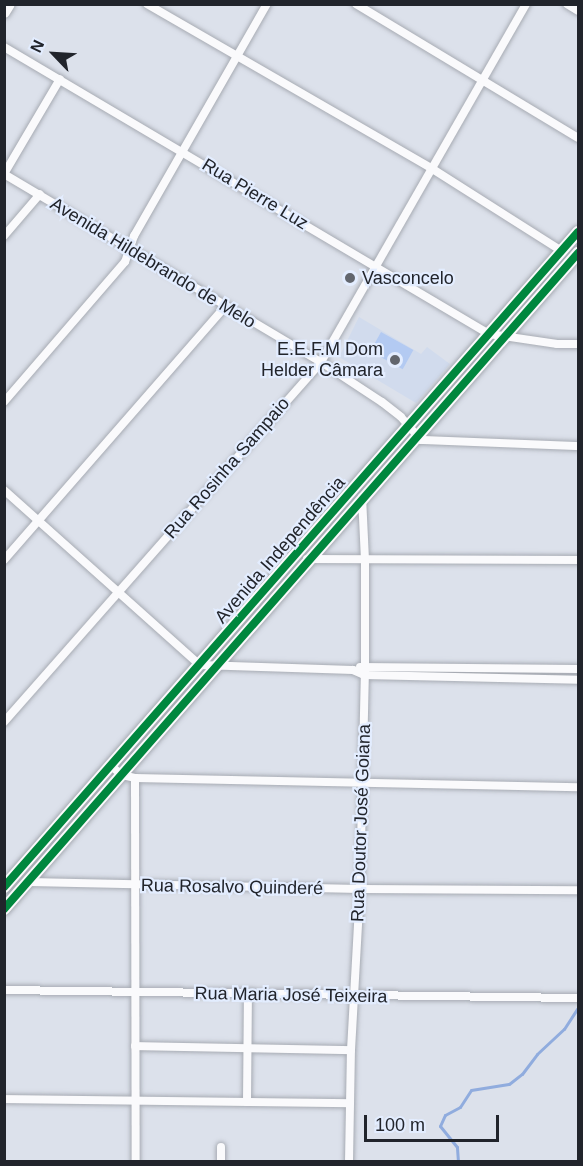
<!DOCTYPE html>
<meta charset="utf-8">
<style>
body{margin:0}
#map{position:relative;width:583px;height:1166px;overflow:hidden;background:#dce1eb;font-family:Arial,sans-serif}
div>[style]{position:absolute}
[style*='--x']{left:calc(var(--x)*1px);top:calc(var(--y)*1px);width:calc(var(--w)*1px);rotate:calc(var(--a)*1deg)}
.built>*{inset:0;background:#d1dbed}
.green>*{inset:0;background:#b3caf2;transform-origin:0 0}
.stream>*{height:3px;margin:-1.5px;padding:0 1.5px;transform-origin:1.5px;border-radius:1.5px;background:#90acde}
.roads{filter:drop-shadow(0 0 2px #a7abb3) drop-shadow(0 0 2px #a7abb3)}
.street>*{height:8px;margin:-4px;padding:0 4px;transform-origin:4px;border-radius:4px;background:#fafafc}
.secondary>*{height:12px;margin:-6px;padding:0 6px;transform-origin:6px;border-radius:6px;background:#fafafc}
.cycleway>*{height:8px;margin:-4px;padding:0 4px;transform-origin:4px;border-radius:4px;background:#00873e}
.dots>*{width:16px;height:16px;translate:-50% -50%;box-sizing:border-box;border:3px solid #e3edff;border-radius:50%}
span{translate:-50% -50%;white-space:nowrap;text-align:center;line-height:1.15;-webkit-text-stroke:4.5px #e3edff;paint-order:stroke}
.street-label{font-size:18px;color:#21242b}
.poi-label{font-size:18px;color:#21242b}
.left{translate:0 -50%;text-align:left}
.right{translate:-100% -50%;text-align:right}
.frame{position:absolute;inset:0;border:6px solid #21242b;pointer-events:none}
.north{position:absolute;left:24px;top:24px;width:60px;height:60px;-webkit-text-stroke:4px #e3edff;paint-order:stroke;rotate:295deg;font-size:16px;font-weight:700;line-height:24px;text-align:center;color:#21242b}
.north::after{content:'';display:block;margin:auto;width:21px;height:27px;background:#21242b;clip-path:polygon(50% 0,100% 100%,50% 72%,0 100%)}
.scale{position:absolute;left:364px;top:1115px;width:135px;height:27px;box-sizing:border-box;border:3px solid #21242b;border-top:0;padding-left:8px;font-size:18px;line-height:21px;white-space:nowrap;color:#21242b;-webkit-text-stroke:4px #e3edff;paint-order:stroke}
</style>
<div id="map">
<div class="built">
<div style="clip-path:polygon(359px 317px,421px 354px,427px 347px,450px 364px,416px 403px,339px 357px)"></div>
</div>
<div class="green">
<div style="left:381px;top:332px;width:37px;height:22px;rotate:29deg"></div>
</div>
<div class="stream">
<div style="--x:458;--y:1162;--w:15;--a:-94"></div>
<div style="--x:457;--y:1147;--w:27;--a:-129"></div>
<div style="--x:440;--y:1126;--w:12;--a:-66"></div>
<div style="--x:445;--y:1115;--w:17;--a:-28"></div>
<div style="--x:460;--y:1107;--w:20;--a:-57"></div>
<div style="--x:471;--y:1090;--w:38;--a:-9"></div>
<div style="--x:509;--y:1084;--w:16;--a:-38"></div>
<div style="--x:522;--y:1074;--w:25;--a:-53"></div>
<div style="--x:537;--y:1054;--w:37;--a:-43"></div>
<div style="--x:564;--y:1029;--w:24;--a:-57"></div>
</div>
<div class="roads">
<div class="street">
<div style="--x:147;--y:4;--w:328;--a:30"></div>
<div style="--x:431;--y:168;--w:155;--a:32.4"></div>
<div style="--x:356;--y:4;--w:259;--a:31.1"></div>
<div style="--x:567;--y:4;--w:13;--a:32"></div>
<div style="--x:4;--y:47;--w:564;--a:30.62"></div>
<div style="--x:489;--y:334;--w:69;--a:8.4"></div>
<div style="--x:557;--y:344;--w:21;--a:0"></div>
<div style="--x:4;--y:174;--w:369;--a:30.7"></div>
<div style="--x:321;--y:362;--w:73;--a:33.3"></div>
<div style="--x:382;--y:402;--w:24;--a:38"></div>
<div style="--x:401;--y:417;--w:30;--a:49"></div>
<div style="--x:421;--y:440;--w:157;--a:2.2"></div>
<div style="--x:4;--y:174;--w:110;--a:-59.5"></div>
<div style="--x:4;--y:236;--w:55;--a:-49.4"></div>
<div style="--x:4;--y:402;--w:185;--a:-49.2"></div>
<div style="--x:125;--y:262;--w:28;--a:-71"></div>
<div style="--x:134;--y:236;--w:267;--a:-60.2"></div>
<div style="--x:4;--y:490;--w:263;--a:41.8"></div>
<div style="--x:200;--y:665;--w:153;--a:1.9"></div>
<div style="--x:353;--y:670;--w:12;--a:24"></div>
<div style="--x:364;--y:675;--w:214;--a:1.3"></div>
<div style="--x:307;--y:559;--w:271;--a:0.2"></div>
<div style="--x:4;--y:560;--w:336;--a:-48.9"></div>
<div style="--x:360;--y:667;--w:218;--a:0.5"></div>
<div style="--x:4;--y:722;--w:480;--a:-48.6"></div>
<div style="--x:321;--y:362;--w:413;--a:-60.2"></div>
<div style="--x:111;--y:766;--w:14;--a:39"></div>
<div style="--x:122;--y:775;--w:13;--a:13"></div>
<div style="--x:135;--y:778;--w:443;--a:1.2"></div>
<div style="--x:135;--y:778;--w:384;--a:89.9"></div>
<div style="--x:29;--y:882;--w:331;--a:1.2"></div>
<div style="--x:360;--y:889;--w:218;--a:0.3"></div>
<div style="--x:4;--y:990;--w:574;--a:0.8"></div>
<div style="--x:135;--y:1046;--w:216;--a:1.1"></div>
<div style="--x:4;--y:1099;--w:345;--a:0.7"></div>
<div style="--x:247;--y:1102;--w:107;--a:-89.5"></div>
<div style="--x:221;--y:1162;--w:15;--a:-90"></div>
<div style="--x:349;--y:1162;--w:112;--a:-89"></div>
<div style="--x:351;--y:1050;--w:161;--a:-86.8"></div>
<div style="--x:360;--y:889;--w:223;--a:-88.7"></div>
<div style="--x:365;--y:666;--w:106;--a:-90"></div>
<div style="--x:365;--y:560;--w:63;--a:-92.7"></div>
</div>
<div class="secondary">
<div style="--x:4;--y:12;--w:9;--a:-58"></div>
<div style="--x:4;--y:887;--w:871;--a:-48.77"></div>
<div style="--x:4;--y:909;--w:872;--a:-48.81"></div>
</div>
</div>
<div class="cycleway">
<div style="--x:4;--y:887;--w:871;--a:-48.77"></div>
<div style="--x:4;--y:909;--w:872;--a:-48.81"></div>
</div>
<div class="dots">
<div style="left:350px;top:278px;background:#62666e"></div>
<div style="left:395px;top:360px;background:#62666e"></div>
</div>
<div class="street-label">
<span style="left:255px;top:194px;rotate:31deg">Rua Pierre Luz</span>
<span style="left:153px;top:263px;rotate:31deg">Avenida Hildebrando de Melo</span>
<span style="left:227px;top:468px;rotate:-49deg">Rua Rosinha Sampaio</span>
<span style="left:280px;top:550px;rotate:-49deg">Avenida Independência</span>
<span style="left:361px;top:823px;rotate:-88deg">Rua Doutor José Goiana</span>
<span style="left:232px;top:887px;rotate:1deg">Rua Rosalvo Quinderé</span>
<span style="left:291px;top:995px;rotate:1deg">Rua Maria José Teixeira</span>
</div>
<div class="poi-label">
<span class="left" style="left:362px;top:278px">Vasconcelo</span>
<span class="right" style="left:383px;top:360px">E.E.F.M Dom<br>Helder Câmara</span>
</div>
<div class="frame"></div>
<div class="north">N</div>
<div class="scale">100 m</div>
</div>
